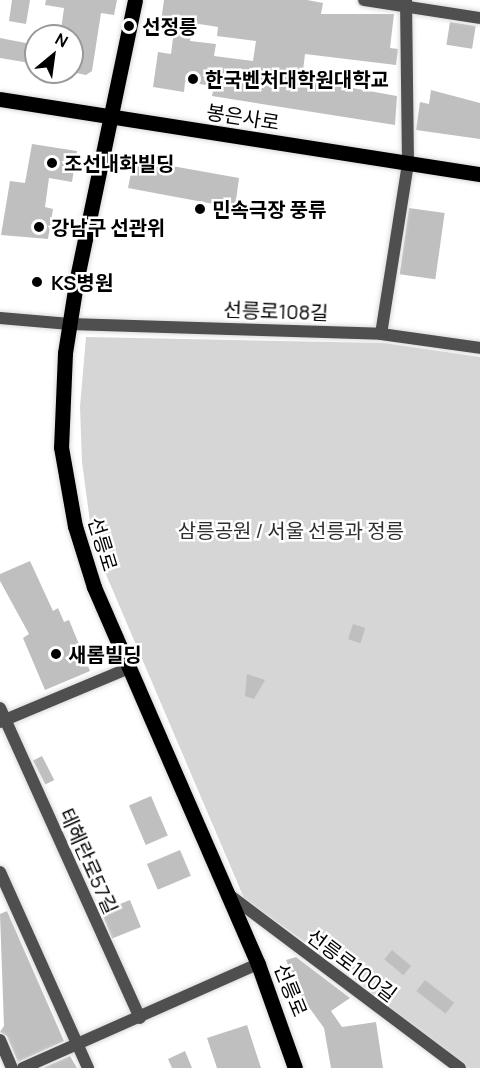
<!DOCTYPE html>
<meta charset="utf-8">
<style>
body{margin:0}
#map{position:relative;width:480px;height:1068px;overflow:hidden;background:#fff;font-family:Manrope,"Noto Sans KR",sans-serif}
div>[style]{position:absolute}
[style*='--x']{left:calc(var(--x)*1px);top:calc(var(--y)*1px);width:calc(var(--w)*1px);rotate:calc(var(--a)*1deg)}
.green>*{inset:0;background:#d6d6d6}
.building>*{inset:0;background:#bfbfbf;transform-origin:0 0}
.roads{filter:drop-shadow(0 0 2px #dbdbdb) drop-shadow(0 0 2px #dbdbdb)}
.minor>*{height:12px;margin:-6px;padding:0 6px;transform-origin:6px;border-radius:6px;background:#4f4f4f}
.major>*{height:15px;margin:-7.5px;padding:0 7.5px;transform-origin:7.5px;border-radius:7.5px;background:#000}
.dots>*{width:16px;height:16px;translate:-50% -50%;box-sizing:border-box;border:3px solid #fff;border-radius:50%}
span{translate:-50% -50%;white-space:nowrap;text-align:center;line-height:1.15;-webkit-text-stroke:5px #fff;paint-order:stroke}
.poi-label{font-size:20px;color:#000;font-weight:700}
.left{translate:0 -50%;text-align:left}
.street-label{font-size:20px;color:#000}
.park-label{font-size:20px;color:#2d2d2d}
.north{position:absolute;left:24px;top:24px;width:60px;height:60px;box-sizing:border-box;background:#fff;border:2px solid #999;border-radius:50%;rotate:29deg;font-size:16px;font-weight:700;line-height:24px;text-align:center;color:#000}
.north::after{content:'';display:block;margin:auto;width:21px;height:27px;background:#000;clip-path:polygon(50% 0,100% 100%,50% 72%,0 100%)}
</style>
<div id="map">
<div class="green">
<div style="clip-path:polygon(86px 337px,384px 343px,480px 357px,480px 1068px,465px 1068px,341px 968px,244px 898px,93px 544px,82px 462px,80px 407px)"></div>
</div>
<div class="building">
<div style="clip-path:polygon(12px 0,30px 0,26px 24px,9px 21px)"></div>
<div style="clip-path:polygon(46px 0,117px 0,114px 15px,101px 13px,92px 71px,86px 75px,72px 72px,72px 36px,61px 30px,64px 8px,45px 5px)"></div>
<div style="clip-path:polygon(evenodd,164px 0,307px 0,323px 3px,321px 14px,394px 14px,390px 48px,398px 49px,396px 65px,305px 54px,302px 79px,397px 96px,395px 125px,212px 96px,214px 86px,185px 82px,184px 92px,153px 87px,158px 52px,171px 54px,174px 30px,160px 28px,164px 0,193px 23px,218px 27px,217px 36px,256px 41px,253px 61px,214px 56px,216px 44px,190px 41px,193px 23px)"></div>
<div style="left:450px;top:22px;width:26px;height:23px;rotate:9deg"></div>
<div style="clip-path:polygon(0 38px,36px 45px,36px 64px,0 58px)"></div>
<div style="clip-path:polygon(431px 90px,480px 103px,480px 139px,416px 130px,420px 102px,429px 104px)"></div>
<div style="clip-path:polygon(32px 144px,77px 151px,72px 182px,49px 178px,45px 207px,53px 209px,48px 239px,1px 235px,10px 181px,25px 183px)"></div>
<div style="clip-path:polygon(144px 161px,239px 178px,235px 208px,128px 188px,132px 168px)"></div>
<div style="left:409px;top:208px;width:36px;height:67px;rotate:8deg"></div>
<div style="clip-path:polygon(30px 561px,53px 611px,58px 608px,64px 622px,69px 620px,90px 671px,45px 690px,23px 638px,29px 634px,0 581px,0 574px)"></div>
<div style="left:353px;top:624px;width:13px;height:16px;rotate:18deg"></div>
<div style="clip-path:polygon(247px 674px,265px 680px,254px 699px,245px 696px)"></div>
<div style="left:42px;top:756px;width:27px;height:10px;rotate:63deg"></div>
<div style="left:151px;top:796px;width:43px;height:24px;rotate:67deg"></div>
<div style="left:180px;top:850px;width:28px;height:36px;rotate:67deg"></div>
<div style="left:130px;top:900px;width:29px;height:31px;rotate:68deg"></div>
<div style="clip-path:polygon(7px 911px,64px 1041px,18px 1062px,7px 1036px,0 1032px,4px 1026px,0 914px)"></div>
<div style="left:392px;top:950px;width:25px;height:12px;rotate:40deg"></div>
<div style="clip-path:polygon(296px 957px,350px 998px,331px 1011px,342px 1027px,376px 1022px,383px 1068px,331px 1068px,324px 1028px,303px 999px,286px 960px)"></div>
<div style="left:425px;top:980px;width:37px;height:14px;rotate:38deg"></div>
<div style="clip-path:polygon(247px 1025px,261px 1068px,217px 1068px,207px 1038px)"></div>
<div style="clip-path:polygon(185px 1051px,192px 1068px,172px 1068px,168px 1059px)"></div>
<div style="clip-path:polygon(70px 1056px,77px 1068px,43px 1068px)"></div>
</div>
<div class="roads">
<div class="minor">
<div style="--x:364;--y:0;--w:117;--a:8.8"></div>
<div style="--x:0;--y:318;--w:70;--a:4.9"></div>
<div style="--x:70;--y:324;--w:311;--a:1.8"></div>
<div style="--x:381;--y:334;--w:100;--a:8"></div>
<div style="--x:381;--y:334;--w:173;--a:-81"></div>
<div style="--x:408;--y:163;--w:163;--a:-90.7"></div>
<div style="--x:0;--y:708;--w:340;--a:65.7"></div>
<div style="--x:0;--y:722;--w:138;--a:-22.7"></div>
<div style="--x:0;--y:872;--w:215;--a:65.8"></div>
<div style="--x:228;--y:894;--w:290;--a:36.9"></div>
<div style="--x:0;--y:1040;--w:30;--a:67"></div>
<div style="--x:23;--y:1068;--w:257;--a:-23.9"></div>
</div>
<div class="major">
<div style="--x:135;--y:0;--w:283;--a:101.8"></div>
<div style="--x:77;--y:277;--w:77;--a:99"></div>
<div style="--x:65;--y:353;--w:94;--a:92.4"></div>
<div style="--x:61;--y:447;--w:80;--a:80"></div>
<div style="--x:75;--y:526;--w:64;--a:72.7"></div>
<div style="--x:94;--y:587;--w:411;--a:66.5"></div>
<div style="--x:258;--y:964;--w:110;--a:70.4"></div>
<div style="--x:0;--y:99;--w:486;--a:8.9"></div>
</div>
</div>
<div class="dots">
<div style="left:129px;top:26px;background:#000"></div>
<div style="left:193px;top:79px;background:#000"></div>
<div style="left:52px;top:163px;background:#000"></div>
<div style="left:200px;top:209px;background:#000"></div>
<div style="left:39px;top:227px;background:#000"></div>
<div style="left:37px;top:282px;background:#000"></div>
<div style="left:56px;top:654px;background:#000"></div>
</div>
<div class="poi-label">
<span class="left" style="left:142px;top:26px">선정릉</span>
<span class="left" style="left:205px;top:79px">한국벤처대학원대학교</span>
<span class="left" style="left:64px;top:163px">조선내화빌딩</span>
<span class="left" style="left:212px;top:209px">민속극장 풍류</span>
<span class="left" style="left:51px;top:227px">강남구 선관위</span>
<span class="left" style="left:51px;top:282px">KS병원</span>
<span class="left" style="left:68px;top:654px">새롬빌딩</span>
</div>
<div class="street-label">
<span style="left:243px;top:117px;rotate:9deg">봉은사로</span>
<span style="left:276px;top:311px;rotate:2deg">선릉로108길</span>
<span style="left:103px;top:544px;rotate:73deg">선릉로</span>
<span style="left:89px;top:861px;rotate:66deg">테헤란로57길</span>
<span style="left:352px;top:965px;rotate:37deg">선릉로100길</span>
<span style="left:291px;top:990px;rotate:68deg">선릉로</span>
</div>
<div class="park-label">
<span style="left:291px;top:530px">삼릉공원 / 서울 선릉과 정릉</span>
</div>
<div class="north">N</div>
</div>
